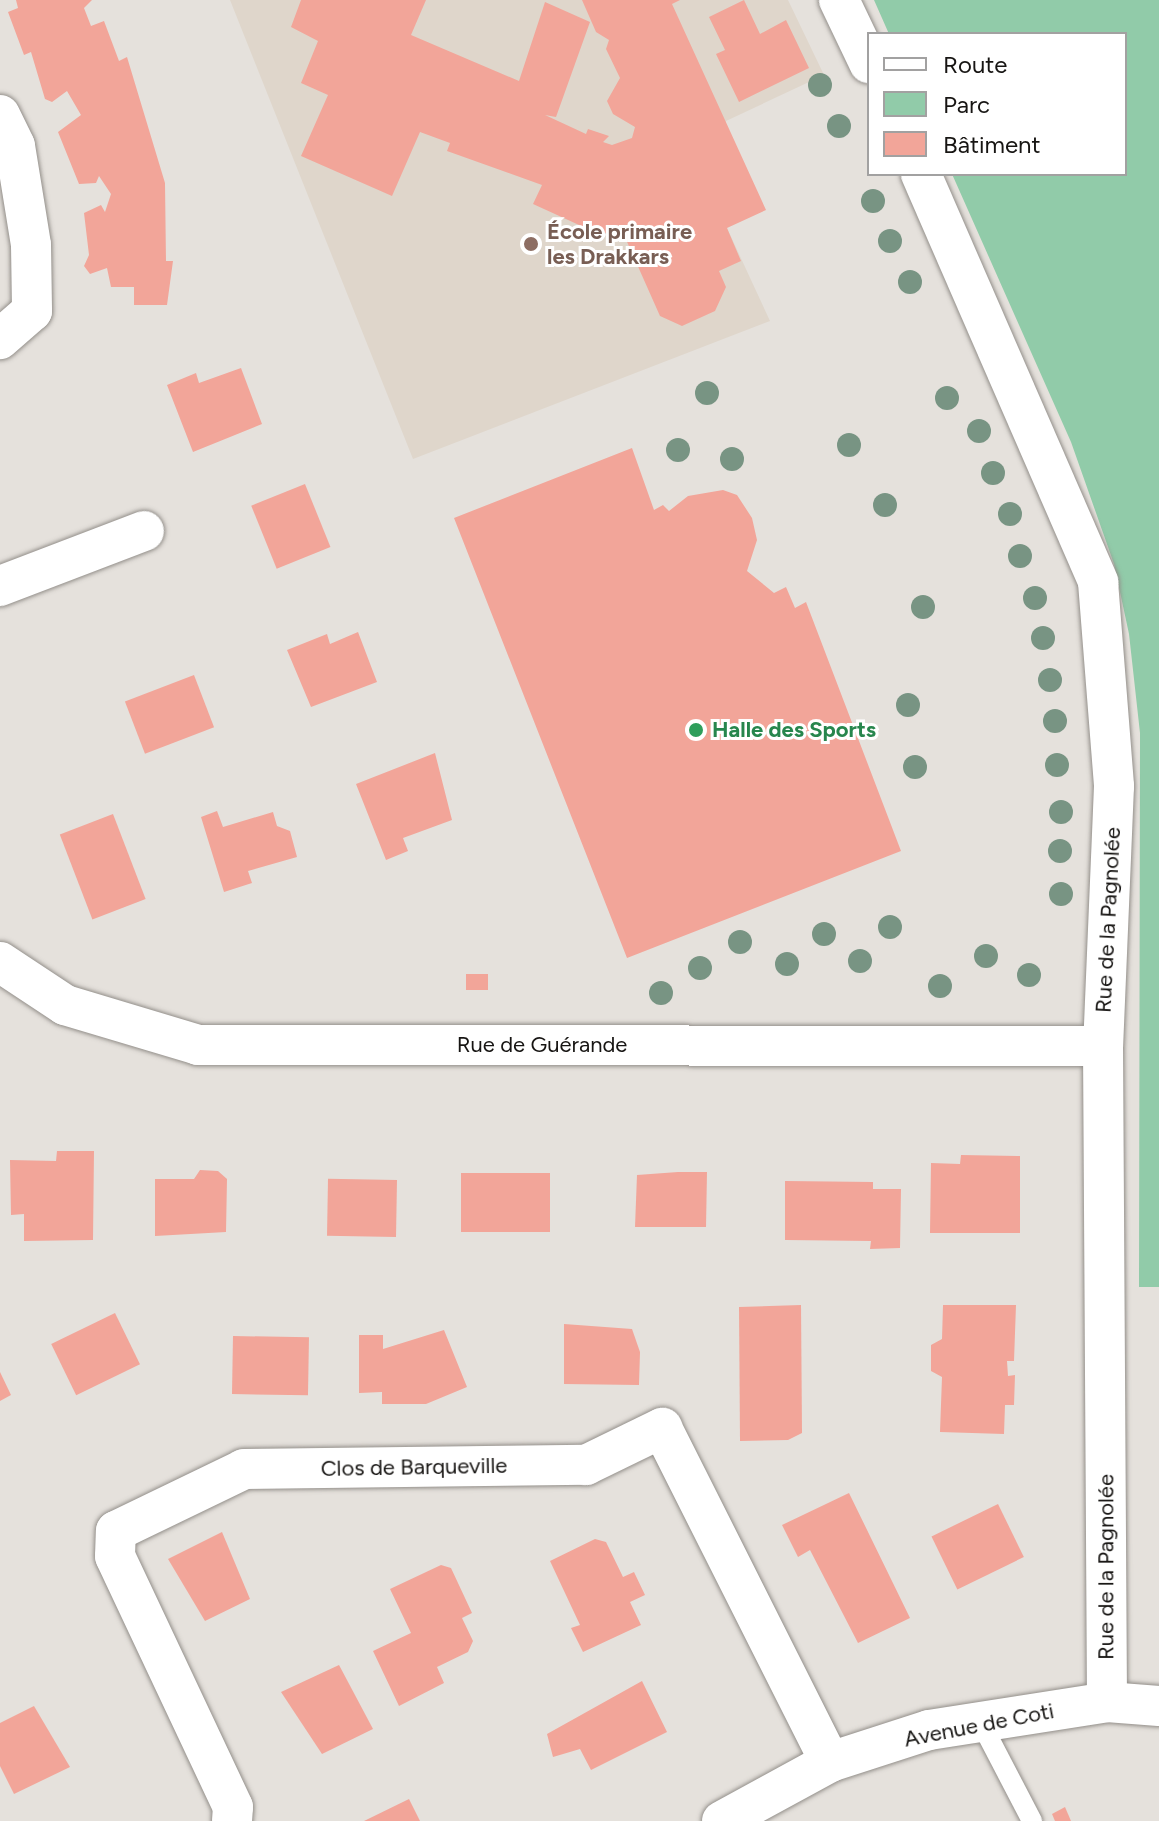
<!DOCTYPE html>
<meta charset="utf-8">
<style>
body{margin:0}
#map{position:relative;width:1159px;height:1821px;overflow:hidden;background:#e5e1dc;font-family:Figtree,sans-serif}
div>[style]{position:absolute}
[style*='--x']{left:calc(var(--x)*1px);top:calc(var(--y)*1px);width:calc(var(--w)*1px);rotate:calc(var(--a)*1deg)}
.built>*{inset:0;background:#dfd6cb}
.green>*{inset:0;background:#91cba9}
.building>*{inset:0;background:#f2a599;transform-origin:0 0}
.roads{filter:drop-shadow(0 0 2px #938f8a) drop-shadow(0 0 2px #938f8a)}
.service>*{height:20px;margin:-10px;padding:0 10px;transform-origin:10px;border-radius:10px;background:#fff}
.minor>*{height:40px;margin:-20px;padding:0 20px;transform-origin:20px;border-radius:20px;background:#fff}
.trees>*{width:24px;height:24px;margin:-12px;border-radius:50%;background:#789483}
.dots>*{width:22px;height:22px;translate:-50% -50%;box-sizing:border-box;border:4px solid #fff;border-radius:50%}
span{translate:-50% -50%;white-space:nowrap;text-align:center;line-height:1.15;-webkit-text-stroke:6px #fff;paint-order:stroke}
.education-label{font-size:22px;color:#785e54;font-weight:700}
.left{translate:0 -50%;text-align:left}
.leisure-label{font-size:22px;color:#27864d;font-weight:700}
.street-label{font-size:22px;color:#171513}
.legend{position:absolute;left:867px;top:32px;width:260px;height:144px;box-sizing:border-box;background:#fff;border:2px solid #a2a1a1;margin:0;padding:10px 14px;list-style:none;font-size:24px;color:#171513}
.legend li{display:flex;align-items:center;gap:16px;height:40px}
.legend b{width:40px;border:2px solid #a2a1a1}
</style>
<div id="map">
<div class="built">
<div style="clip-path:polygon(230px 0,788px 0,824px 75px,726px 121px,727px 228px,770px 321px,413px 459px)"></div>
</div>
<div class="green">
<div style="clip-path:polygon(874px 0,1159px 0,1159px 1287px,1139px 1287px,1140px 733px,1129px 634px,1114px 564px,1071px 442px,952px 174px,1125px 174px,1125px 34px,889px 34px)"></div>
</div>
<div class="building">
<div style="clip-path:polygon(16px 0,92px 0,84px 8px,91px 26px,104px 21px,119px 61px,127px 57px,165px 183px,166px 261px,173px 261px,167px 305px,134px 305px,134px 287px,111px 287px,107px 268px,90px 274px,84px 266px,89px 255px,84px 213px,101px 205px,105px 212px,111px 194px,99px 176px,96px 183px,79px 184px,58px 132px,81px 115px,67px 91px,52px 102px,45px 99px,31px 52px,24px 55px,8px 12px,18px 8px)"></div>
<div style="clip-path:polygon(301px 0,426px 0,411px 35px,519px 81px,545px 2px,590px 22px,556px 117px,545px 115px,586px 134px,588px 129px,609px 136px,603px 142px,612px 145px,632px 138px,635px 127px,613px 114px,607px 101px,620px 78px,606px 49px,609px 40px,596px 32px,582px 0,680px 0,672px 4px,766px 210px,727px 228px,741px 261px,719px 271px,726px 287px,715px 311px,682px 326px,660px 316px,620px 226px,601px 235px,533px 204px,542px 185px,447px 151px,450px 143px,420px 132px,392px 196px,301px 156px,328px 95px,301px 83px,318px 41px,291px 27px)"></div>
<div style="clip-path:polygon(744px 0,760px 34px,786px 20px,809px 68px,739px 102px,716px 54px,725px 50px,709px 17px)"></div>
<div style="clip-path:polygon(241px 368px,262px 424px,193px 452px,167px 385px,196px 373px,199px 383px)"></div>
<div style="clip-path:polygon(632px 448px,654px 510px,663px 505px,669px 511px,688px 496px,723px 490px,737px 495px,752px 518px,757px 540px,747px 571px,774px 593px,786px 587px,795px 608px,806px 602px,901px 851px,627px 958px,454px 518px)"></div>
<div style="left:305px;top:484px;width:68px;height:58px;rotate:68deg"></div>
<div style="clip-path:polygon(358px 632px,377px 682px,311px 707px,287px 650px,327px 634px,330px 644px)"></div>
<div style="left:194px;top:675px;width:56px;height:74px;rotate:69deg"></div>
<div style="clip-path:polygon(435px 753px,452px 820px,403px 838px,408px 851px,386px 860px,356px 784px)"></div>
<div style="clip-path:polygon(217px 811px,223px 827px,273px 812px,277px 826px,290px 831px,297px 857px,248px 871px,252px 883px,224px 892px,201px 817px)"></div>
<div style="left:113px;top:814px;width:91px;height:57px;rotate:69deg"></div>
<div style="left:466px;top:974px;width:22px;height:16px"></div>
<div style="clip-path:polygon(57px 1151px,94px 1151px,93px 1240px,24px 1241px,24px 1214px,11px 1215px,10px 1160px,56px 1161px)"></div>
<div style="clip-path:polygon(961px 1155px,1020px 1156px,1020px 1233px,930px 1233px,931px 1163px,960px 1164px)"></div>
<div style="clip-path:polygon(200px 1170px,218px 1171px,227px 1179px,226px 1232px,155px 1236px,155px 1179px,194px 1179px)"></div>
<div style="clip-path:polygon(678px 1172px,707px 1172px,706px 1227px,635px 1227px,637px 1175px)"></div>
<div style="left:461px;top:1173px;width:89px;height:59px"></div>
<div style="left:397px;top:1180px;width:57px;height:69px;rotate:91deg"></div>
<div style="clip-path:polygon(785px 1181px,873px 1182px,873px 1189px,901px 1189px,900px 1248px,870px 1249px,871px 1241px,785px 1240px)"></div>
<div style="clip-path:polygon(801px 1305px,802px 1433px,788px 1440px,740px 1441px,739px 1307px)"></div>
<div style="clip-path:polygon(943px 1305px,1016px 1305px,1014px 1361px,1007px 1361px,1008px 1376px,1015px 1375px,1014px 1405px,1005px 1405px,1004px 1434px,940px 1432px,942px 1377px,931px 1371px,931px 1345px,942px 1339px)"></div>
<div style="left:115px;top:1313px;width:57px;height:71px;rotate:64deg"></div>
<div style="clip-path:polygon(564px 1324px,632px 1329px,640px 1352px,639px 1385px,564px 1384px)"></div>
<div style="clip-path:polygon(444px 1330px,467px 1387px,426px 1404px,382px 1404px,382px 1392px,359px 1393px,359px 1335px,383px 1335px,383px 1349px)"></div>
<div style="left:233px;top:1336px;width:76px;height:58px;rotate:1deg"></div>
<div style="clip-path:polygon(0 1372px,11px 1395px,0 1401px)"></div>
<div style="clip-path:polygon(849px 1493px,910px 1618px,858px 1643px,810px 1550px,798px 1557px,782px 1525px)"></div>
<div style="left:998px;top:1504px;width:59px;height:74px;rotate:64deg"></div>
<div style="clip-path:polygon(222px 1532px,250px 1599px,205px 1621px,168px 1559px)"></div>
<div style="clip-path:polygon(595px 1539px,606px 1542px,623px 1577px,634px 1572px,645px 1595px,630px 1602px,641px 1625px,583px 1652px,571px 1628px,580px 1625px,550px 1561px)"></div>
<div style="clip-path:polygon(441px 1565px,451px 1568px,472px 1613px,462px 1618px,473px 1641px,468px 1652px,437px 1667px,444px 1683px,399px 1706px,373px 1651px,411px 1633px,390px 1589px)"></div>
<div style="clip-path:polygon(339px 1665px,373px 1729px,322px 1754px,281px 1692px)"></div>
<div style="clip-path:polygon(642px 1681px,667px 1732px,591px 1770px,580px 1749px,553px 1757px,547px 1734px)"></div>
<div style="clip-path:polygon(34px 1706px,70px 1767px,14px 1794px,0 1766px,0 1723px)"></div>
<div style="clip-path:polygon(409px 1799px,420px 1821px,364px 1821px)"></div>
<div style="clip-path:polygon(1065px 1807px,1071px 1821px,1055px 1821px,1052px 1814px)"></div>
</div>
<div class="roads">
<div class="service">
<div style="--x:980;--y:1721;--w:113;--a:62.5"></div>
</div>
<div class="minor">
<div style="--x:839;--y:0;--w:70;--a:64.5"></div>
<div style="--x:0;--y:115;--w:34;--a:64"></div>
<div style="--x:15;--y:146;--w:100;--a:80.8"></div>
<div style="--x:31;--y:245;--w:66;--a:89.1"></div>
<div style="--x:32;--y:311;--w:43;--a:138.8"></div>
<div style="--x:921;--y:174;--w:445;--a:66.5"></div>
<div style="--x:1098;--y:582;--w:205;--a:85.5"></div>
<div style="--x:1114;--y:786;--w:260;--a:92.4"></div>
<div style="--x:1103;--y:1046;--w:656;--a:89.65"></div>
<div style="--x:0;--y:586;--w:154;--a:-20.9"></div>
<div style="--x:0;--y:962;--w:78;--a:33.5"></div>
<div style="--x:65;--y:1005;--w:139;--a:16.7"></div>
<div style="--x:198;--y:1045;--w:905;--a:0.06"></div>
<div style="--x:232;--y:1821;--w:14;--a:-86"></div>
<div style="--x:233;--y:1807;--w:277;--a:-115.2"></div>
<div style="--x:115;--y:1556;--w:25;--a:-88"></div>
<div style="--x:116;--y:1531;--w:142;--a:-25.8"></div>
<div style="--x:244;--y:1469;--w:342;--a:-0.7"></div>
<div style="--x:586;--y:1465;--w:85;--a:-26"></div>
<div style="--x:662;--y:1428;--w:374;--a:63.3"></div>
<div style="--x:722;--y:1821;--w:123;--a:-28.6"></div>
<div style="--x:830;--y:1762;--w:104;--a:-17.9"></div>
<div style="--x:929;--y:1730;--w:180;--a:-8.9"></div>
<div style="--x:1107;--y:1702;--w:52;--a:4.4"></div>
</div>
</div>
<div class="trees">
<div style="left:820px;top:85px"></div>
<div style="left:839px;top:126px"></div>
<div style="left:873px;top:201px"></div>
<div style="left:890px;top:241px"></div>
<div style="left:910px;top:282px"></div>
<div style="left:707px;top:393px"></div>
<div style="left:947px;top:398px"></div>
<div style="left:979px;top:431px"></div>
<div style="left:849px;top:445px"></div>
<div style="left:678px;top:450px"></div>
<div style="left:732px;top:459px"></div>
<div style="left:993px;top:473px"></div>
<div style="left:885px;top:505px"></div>
<div style="left:1010px;top:514px"></div>
<div style="left:1020px;top:556px"></div>
<div style="left:1035px;top:598px"></div>
<div style="left:923px;top:607px"></div>
<div style="left:1043px;top:638px"></div>
<div style="left:1050px;top:680px"></div>
<div style="left:908px;top:705px"></div>
<div style="left:1055px;top:721px"></div>
<div style="left:1057px;top:765px"></div>
<div style="left:915px;top:767px"></div>
<div style="left:1061px;top:812px"></div>
<div style="left:1060px;top:851px"></div>
<div style="left:1061px;top:894px"></div>
<div style="left:890px;top:927px"></div>
<div style="left:824px;top:934px"></div>
<div style="left:740px;top:942px"></div>
<div style="left:986px;top:956px"></div>
<div style="left:860px;top:961px"></div>
<div style="left:787px;top:964px"></div>
<div style="left:700px;top:968px"></div>
<div style="left:1029px;top:975px"></div>
<div style="left:940px;top:986px"></div>
<div style="left:661px;top:993px"></div>
</div>
<div class="dots">
<div style="left:531px;top:244px;background:#8d6e63"></div>
<div style="left:696px;top:730px;background:#2e9e5b"></div>
</div>
<div class="education-label">
<span class="left" style="left:547px;top:244px">École primaire<br>les Drakkars</span>
</div>
<div class="leisure-label">
<span class="left" style="left:712px;top:730px">Halle des Sports</span>
</div>
<div class="street-label">
<span style="left:1108px;top:920px;rotate:-87deg">Rue de la Pagnolée</span>
<span style="left:542px;top:1045px">Rue de Guérande</span>
<span style="left:414px;top:1467px;rotate:-1deg">Clos de Barqueville</span>
<span style="left:1106px;top:1567px;rotate:-90deg">Rue de la Pagnolée</span>
<span style="left:979px;top:1725px;rotate:-11deg">Avenue de Coti</span>
</div>
<ul class="legend">
<li><b style="height:10px;background:#fff"></b>Route</li>
<li><b style="height:22px;background:#91cba9"></b>Parc</li>
<li><b style="height:22px;background:#f2a599"></b>Bâtiment</li>
</ul>
</div>
